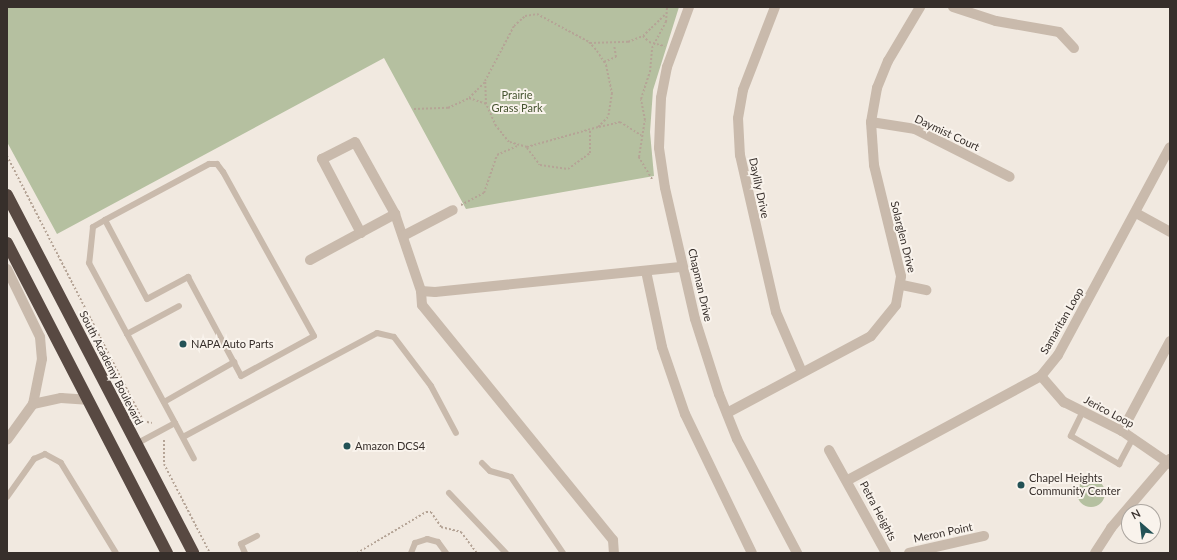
<!DOCTYPE html>
<style>
body{margin:0}
#map{position:relative;width:1177px;height:560px;overflow:hidden;background:#f1e9e0;font-family:Lato,sans-serif}
div>[style]{position:absolute}
[style*='--x']{left:calc(var(--x)*1px);top:calc(var(--y)*1px);width:calc(var(--w)*1px);rotate:calc(var(--a)*1deg)}
.green>*{inset:0;background:#b5c0a0}
.round{border-radius:50%}
.path>*{height:2px;margin-top:-1px;transform-origin:0;background:repeating-linear-gradient(90deg,#b5a496 0 2px,transparent 0 4px)}
.lane>*{height:6px;margin:-3px;padding:0 3px;transform-origin:3px;border-radius:3px;background:#c9baac}
.street>*{height:10px;margin:-5px;padding:0 5px;transform-origin:5px;border-radius:5px;background:#c9baac}
.highway>*{height:12px;margin:-6px;padding:0 6px;transform-origin:6px;border-radius:6px;background:#584942}
.dots>*{width:11px;height:11px;translate:-50% -50%;box-sizing:border-box;border:2px solid #f9f3ec;border-radius:50%}
span{translate:-50% -50%;white-space:nowrap;text-align:center;line-height:1.15;-webkit-text-stroke:4px #f9f3ec;paint-order:stroke}
.park-label{font-size:11px;color:#465430}
.street-label{font-size:11px;color:#372f2b}
.poi-label{font-size:11px;color:#372f2b}
.left{translate:0 -50%;text-align:left}
.frame{position:absolute;inset:0;border:8px solid #372f2b;pointer-events:none}
.north{position:absolute;left:1121px;top:504px;width:40px;height:40px;box-sizing:border-box;background:#f9f3ec;border:1px solid #aba59f;border-radius:50%;rotate:332deg;font-size:11px;font-weight:700;line-height:16px;text-align:center;color:#372f2b}
.north::after{content:'';display:block;margin:auto;width:14px;height:18px;background:#235256;clip-path:polygon(50% 0,100% 100%,50% 72%,0 100%)}
</style>
<div id="map">
<div class="green">
<div style="clip-path:polygon(7px 7px,679px 7px,653px 90px,650px 132px,654px 176px,466px 209px,384px 58px,57px 234px,7px 142px)"></div>
<div class="round" style="left:1077px;top:479px;width:28px;height:28px"></div>
</div>
<div class="path">
<div style="--x:537;--y:14;--w:59;--a:28.3"></div>
<div style="--x:589;--y:42;--w:12;--a:48"></div>
<div style="--x:597;--y:51;--w:17;--a:57"></div>
<div style="--x:606;--y:65;--w:29;--a:78"></div>
<div style="--x:612;--y:93;--w:24;--a:99"></div>
<div style="--x:608;--y:117;--w:14;--a:135"></div>
<div style="--x:598;--y:127;--w:74;--a:164.3"></div>
<div style="--x:527;--y:147;--w:19;--a:-164"></div>
<div style="--x:509;--y:142;--w:21;--a:-129"></div>
<div style="--x:496;--y:126;--w:24;--a:-114"></div>
<div style="--x:486;--y:104;--w:23;--a:-92"></div>
<div style="--x:485;--y:81;--w:62;--a:-62.2"></div>
<div style="--x:514;--y:26;--w:15;--a:-42"></div>
<div style="--x:525;--y:16;--w:12;--a:-9"></div>
<div style="--x:643;--y:36;--w:8;--a:45"></div>
<div style="--x:649;--y:42;--w:16;--a:15"></div>
<div style="--x:590;--y:43;--w:38;--a:-2"></div>
<div style="--x:628;--y:42;--w:16;--a:-22"></div>
<div style="--x:643;--y:36;--w:33;--a:-44"></div>
<div style="--x:604;--y:62;--w:13;--a:-23"></div>
<div style="--x:616;--y:57;--w:12;--a:-99"></div>
<div style="--x:469;--y:98;--w:18;--a:19"></div>
<div style="--x:414;--y:109;--w:34;--a:-2"></div>
<div style="--x:448;--y:108;--w:23;--a:-25"></div>
<div style="--x:469;--y:98;--w:23;--a:-45"></div>
<div style="--x:599;--y:127;--w:22;--a:-13"></div>
<div style="--x:620;--y:122;--w:25;--a:32"></div>
<div style="--x:527;--y:148;--w:21;--a:53"></div>
<div style="--x:540;--y:165;--w:28;--a:8"></div>
<div style="--x:568;--y:169;--w:27;--a:-36"></div>
<div style="--x:590;--y:153;--w:22;--a:-90"></div>
<div style="--x:7;--y:156;--w:298;--a:62.8"></div>
<div style="--x:143;--y:421;--w:9;--a:13"></div>
<div style="--x:652;--y:179;--w:26;--a:-121"></div>
<div style="--x:639;--y:157;--w:37;--a:-81"></div>
<div style="--x:645;--y:120;--w:21;--a:-101"></div>
<div style="--x:641;--y:99;--w:28;--a:-72"></div>
<div style="--x:650;--y:72;--w:24;--a:-85"></div>
<div style="--x:652;--y:48;--w:30;--a:-62"></div>
<div style="--x:666;--y:22;--w:15;--a:-86"></div>
<div style="--x:461;--y:205;--w:26;--a:-28"></div>
<div style="--x:484;--y:193;--w:40;--a:-71.1"></div>
<div style="--x:497;--y:155;--w:22;--a:-24"></div>
<div style="--x:164;--y:440;--w:24;--a:90"></div>
<div style="--x:164;--y:464;--w:100;--a:62.7"></div>
<div style="--x:357;--y:553;--w:80;--a:-30.7"></div>
<div style="--x:426;--y:512;--w:5;--a:0"></div>
<div style="--x:431;--y:512;--w:18;--a:56"></div>
<div style="--x:441;--y:527;--w:21;--a:14"></div>
<div style="--x:461;--y:532;--w:26;--a:53"></div>
</div>
<div class="lane">
<div style="--x:105;--y:220;--w:89;--a:62"></div>
<div style="--x:147;--y:299;--w:47;--a:-28.2"></div>
<div style="--x:188;--y:277;--w:112;--a:61.8"></div>
<div style="--x:241;--y:376;--w:83;--a:-28.7"></div>
<div style="--x:314;--y:336;--w:188;--a:-119"></div>
<div style="--x:223;--y:172;--w:10;--a:-127"></div>
<div style="--x:217;--y:164;--w:8;--a:180"></div>
<div style="--x:209;--y:164;--w:118;--a:151.7"></div>
<div style="--x:105;--y:220;--w:14;--a:150"></div>
<div style="--x:93;--y:227;--w:36;--a:96"></div>
<div style="--x:89;--y:263;--w:81;--a:61.8"></div>
<div style="--x:164;--y:402;--w:81;--a:-29.7"></div>
<div style="--x:1083;--y:411;--w:28;--a:116"></div>
<div style="--x:1071;--y:436;--w:56;--a:30.3"></div>
<div style="--x:1119;--y:464;--w:30;--a:-62"></div>
<div style="--x:175;--y:423;--w:101;--a:-118.3"></div>
<div style="--x:127;--y:334;--w:59;--a:-28.3"></div>
<div style="--x:183;--y:437;--w:220;--a:-28.2"></div>
<div style="--x:377;--y:333;--w:17;--a:13"></div>
<div style="--x:394;--y:337;--w:61;--a:52.9"></div>
<div style="--x:431;--y:386;--w:53;--a:62"></div>
<div style="--x:136;--y:444;--w:44;--a:-28.3"></div>
<div style="--x:175;--y:423;--w:40;--a:62"></div>
<div style="--x:482;--y:463;--w:11;--a:45"></div>
<div style="--x:490;--y:471;--w:22;--a:16"></div>
<div style="--x:511;--y:477;--w:92;--a:55.6"></div>
<div style="--x:449;--y:493;--w:83;--a:46.5"></div>
<div style="--x:7;--y:497;--w:47;--a:-54.6"></div>
<div style="--x:34;--y:459;--w:12;--a:-24"></div>
<div style="--x:45;--y:454;--w:18;--a:29"></div>
<div style="--x:61;--y:463;--w:105;--a:58.6"></div>
<div style="--x:245;--y:553;--w:10;--a:-114"></div>
<div style="--x:241;--y:544;--w:18;--a:-27"></div>
<div style="--x:411;--y:553;--w:11;--a:-68"></div>
<div style="--x:415;--y:543;--w:13;--a:-18"></div>
<div style="--x:427;--y:539;--w:11;--a:15"></div>
<div style="--x:438;--y:542;--w:14;--a:54"></div>
</div>
<div class="street">
<div style="--x:689;--y:7;--w:64;--a:110.1"></div>
<div style="--x:667;--y:67;--w:32;--a:101"></div>
<div style="--x:661;--y:98;--w:50;--a:92.3"></div>
<div style="--x:659;--y:148;--w:40;--a:81.5"></div>
<div style="--x:665;--y:188;--w:134;--a:77.1"></div>
<div style="--x:695;--y:319;--w:79;--a:72.3"></div>
<div style="--x:719;--y:394;--w:48;--a:68.2"></div>
<div style="--x:737;--y:439;--w:129;--a:62.2"></div>
<div style="--x:775;--y:7;--w:89;--a:111.1"></div>
<div style="--x:743;--y:90;--w:28;--a:100"></div>
<div style="--x:738;--y:118;--w:37;--a:87"></div>
<div style="--x:740;--y:155;--w:161;--a:77.1"></div>
<div style="--x:776;--y:312;--w:65;--a:66.6"></div>
<div style="--x:953;--y:7;--w:45;--a:18"></div>
<div style="--x:996;--y:21;--w:64;--a:9.9"></div>
<div style="--x:1059;--y:32;--w:22;--a:47"></div>
<div style="--x:871;--y:122;--w:45;--a:9"></div>
<div style="--x:915;--y:129;--w:106;--a:26.8"></div>
<div style="--x:1136;--y:213;--w:39;--a:29"></div>
<div style="--x:361;--y:233;--w:84;--a:-117.8"></div>
<div style="--x:322;--y:159;--w:37;--a:-27"></div>
<div style="--x:355;--y:142;--w:82;--a:60.9"></div>
<div style="--x:395;--y:214;--w:81;--a:71.3"></div>
<div style="--x:421;--y:291;--w:14;--a:86"></div>
<div style="--x:422;--y:305;--w:303;--a:50.9"></div>
<div style="--x:613;--y:540;--w:13;--a:86"></div>
<div style="--x:403;--y:236;--w:56;--a:-27.5"></div>
<div style="--x:310;--y:260;--w:97;--a:-28.4"></div>
<div style="--x:7;--y:269;--w:76;--a:64.1"></div>
<div style="--x:40;--y:337;--w:22;--a:85"></div>
<div style="--x:42;--y:359;--w:46;--a:101.3"></div>
<div style="--x:33;--y:404;--w:44;--a:125.8"></div>
<div style="--x:646;--y:271;--w:78;--a:78.1"></div>
<div style="--x:662;--y:347;--w:71;--a:71.1"></div>
<div style="--x:685;--y:414;--w:154;--a:64.3"></div>
<div style="--x:902;--y:285;--w:25;--a:12"></div>
<div style="--x:421;--y:291;--w:14;--a:4"></div>
<div style="--x:435;--y:292;--w:249;--a:-5.8"></div>
<div style="--x:1041;--y:376;--w:35;--a:49"></div>
<div style="--x:1064;--y:402;--w:65;--a:26.6"></div>
<div style="--x:1122;--y:431;--w:58;--a:34.5"></div>
<div style="--x:33;--y:404;--w:29;--a:-12"></div>
<div style="--x:61;--y:398;--w:26;--a:4"></div>
<div style="--x:727;--y:413;--w:163;--a:-28.1"></div>
<div style="--x:871;--y:336;--w:40;--a:-51"></div>
<div style="--x:896;--y:305;--w:29;--a:-80"></div>
<div style="--x:901;--y:276;--w:114;--a:-103.7"></div>
<div style="--x:874;--y:165;--w:43;--a:-94"></div>
<div style="--x:871;--y:122;--w:35;--a:-80"></div>
<div style="--x:877;--y:88;--w:29;--a:-68"></div>
<div style="--x:888;--y:61;--w:63;--a:-59.3"></div>
<div style="--x:1122;--y:431;--w:102;--a:-61.9"></div>
<div style="--x:829;--y:450;--w:118;--a:61"></div>
<div style="--x:848;--y:480;--w:219;--a:-28.3"></div>
<div style="--x:1041;--y:376;--w:27;--a:-51"></div>
<div style="--x:1058;--y:355;--w:236;--a:-61.7"></div>
<div style="--x:909;--y:553;--w:77;--a:-12.8"></div>
<div style="--x:1095;--y:553;--w:30;--a:-57"></div>
<div style="--x:1111;--y:528;--w:91;--a:-49.5"></div>
</div>
<div class="highway">
<div style="--x:7;--y:195;--w:403;--a:62.5"></div>
<div style="--x:7;--y:243;--w:349;--a:62.7"></div>
</div>
<div class="dots">
<div style="left:183px;top:344px;background:#235256"></div>
<div style="left:347px;top:446px;background:#235256"></div>
<div style="left:1021px;top:485px;background:#235256"></div>
</div>
<div class="park-label">
<span style="left:517px;top:102px">Prairie<br>Grass Park</span>
</div>
<div class="street-label">
<span style="left:947px;top:133px;rotate:25deg">Daymist Court</span>
<span style="left:759px;top:188px;rotate:78deg">Daylily Drive</span>
<span style="left:903px;top:237px;rotate:76deg">Solarglen Drive</span>
<span style="left:700px;top:285px;rotate:77deg">Chapman Drive</span>
<span style="left:1062px;top:321px;rotate:-60deg">Samaritan Loop</span>
<span style="left:111px;top:368px;rotate:63deg">South Academy Boulevard</span>
<span style="left:1109px;top:412px;rotate:28deg">Jerico Loop</span>
<span style="left:878px;top:511px;rotate:62deg">Petra Heights</span>
<span style="left:943px;top:533px;rotate:-12deg">Meron Point</span>
</div>
<div class="poi-label">
<span class="left" style="left:191px;top:344px">NAPA Auto Parts</span>
<span class="left" style="left:355px;top:446px">Amazon DCS4</span>
<span class="left" style="left:1029px;top:485px">Chapel Heights<br>Community Center</span>
</div>
<div class="frame"></div>
<div class="north">N</div>
</div>
